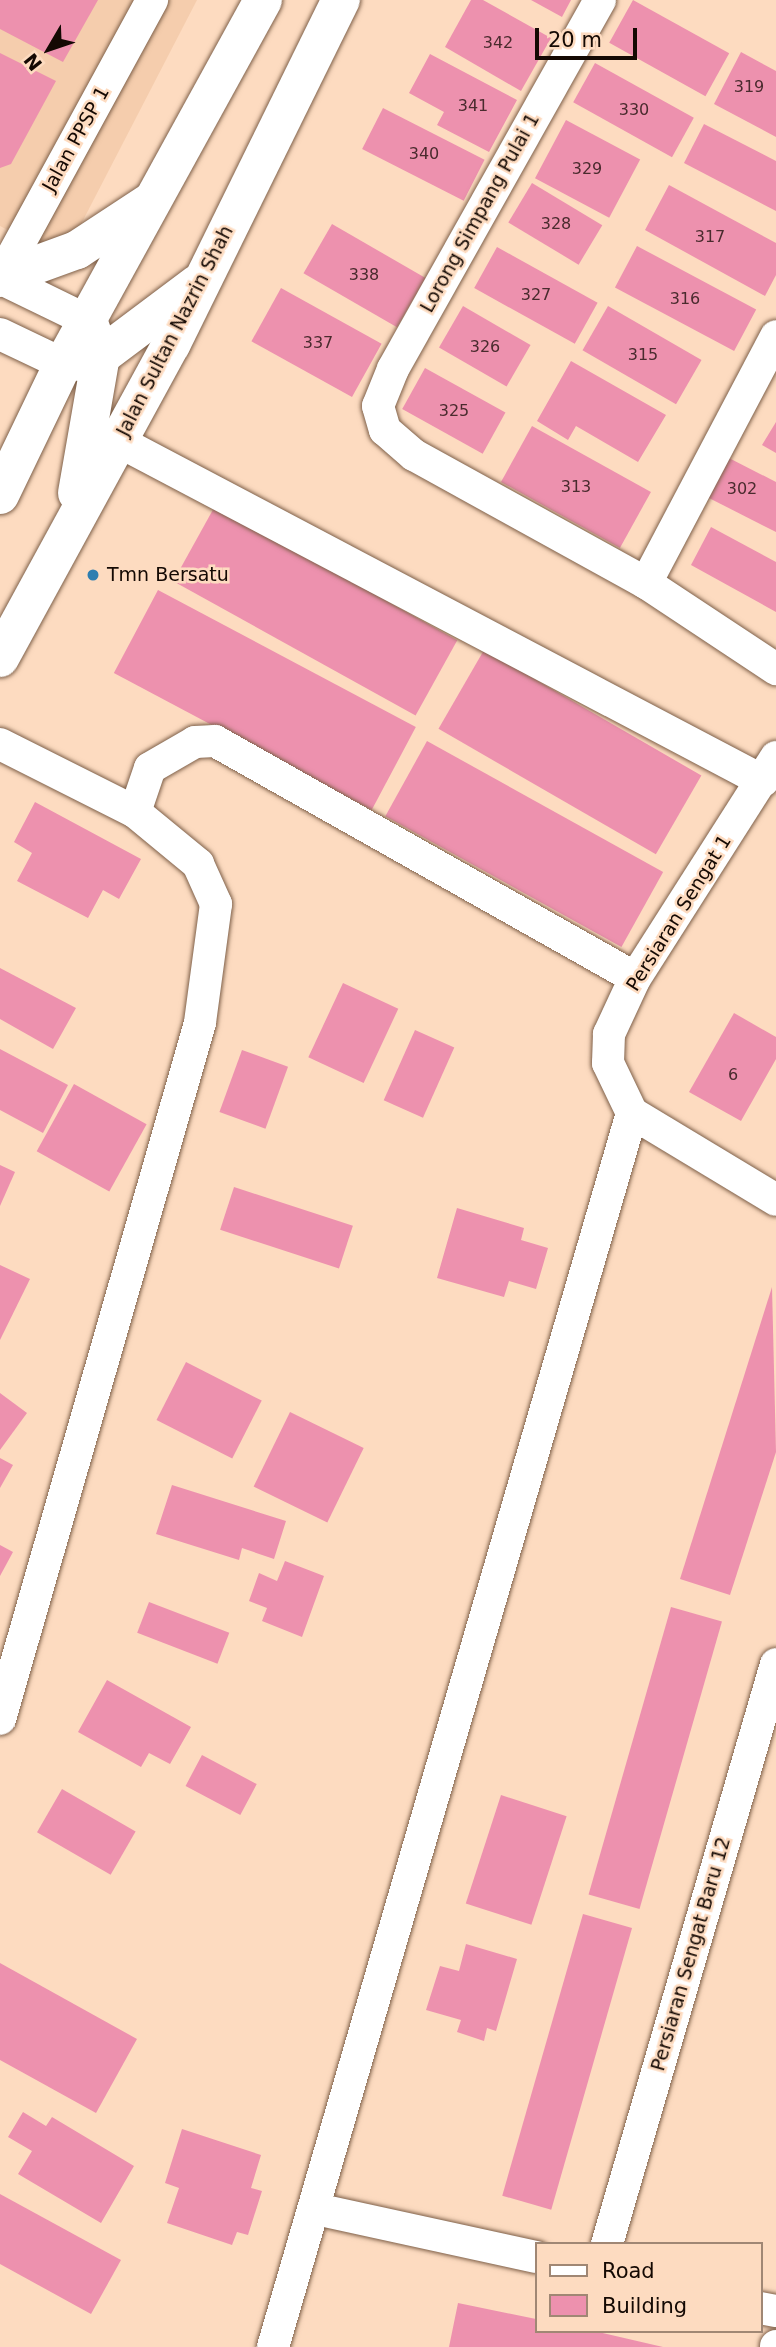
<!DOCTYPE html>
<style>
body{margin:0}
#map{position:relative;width:776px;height:2347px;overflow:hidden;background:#fddbc0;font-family:"DejaVu Sans",sans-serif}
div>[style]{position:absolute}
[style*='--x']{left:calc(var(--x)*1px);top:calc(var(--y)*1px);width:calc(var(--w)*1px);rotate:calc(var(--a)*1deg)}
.built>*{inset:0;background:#f5cdad}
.building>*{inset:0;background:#ed91ae;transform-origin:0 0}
.roads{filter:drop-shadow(0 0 2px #7e6049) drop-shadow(0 0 2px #7e6049)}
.minor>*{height:32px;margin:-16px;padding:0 16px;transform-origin:16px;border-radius:16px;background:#fff}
.trunk>*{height:38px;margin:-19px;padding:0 19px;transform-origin:19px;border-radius:19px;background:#fff}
.dots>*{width:19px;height:19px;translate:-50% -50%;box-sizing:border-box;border:4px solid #fddbc0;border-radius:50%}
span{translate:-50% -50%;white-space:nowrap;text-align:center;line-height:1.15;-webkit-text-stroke:5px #fddbc0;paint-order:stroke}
.number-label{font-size:16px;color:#4a2b2e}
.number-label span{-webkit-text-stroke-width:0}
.street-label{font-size:19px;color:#140903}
.poi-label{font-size:19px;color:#140903}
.left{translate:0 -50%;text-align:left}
.legend{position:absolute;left:535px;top:2242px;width:228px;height:91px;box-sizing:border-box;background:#fddbc0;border:2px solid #a08774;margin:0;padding:9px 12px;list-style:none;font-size:21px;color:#140903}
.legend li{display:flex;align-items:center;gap:14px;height:35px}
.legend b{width:35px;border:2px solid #a08774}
.north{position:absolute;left:14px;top:14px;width:70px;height:70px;-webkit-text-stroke:5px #fddbc0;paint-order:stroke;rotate:231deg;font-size:19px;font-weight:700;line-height:28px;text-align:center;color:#140903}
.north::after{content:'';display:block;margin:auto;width:24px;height:32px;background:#140903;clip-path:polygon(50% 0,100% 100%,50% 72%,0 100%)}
.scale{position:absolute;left:535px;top:28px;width:102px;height:32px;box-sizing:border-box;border:4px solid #140903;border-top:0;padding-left:9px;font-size:21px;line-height:24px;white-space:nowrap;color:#140903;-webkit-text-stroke:5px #fddbc0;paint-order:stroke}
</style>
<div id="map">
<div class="built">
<div style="clip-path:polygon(0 0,197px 0,63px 259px,0 226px)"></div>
</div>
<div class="building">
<div style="clip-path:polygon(0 0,98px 0,63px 62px,0 29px)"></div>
<div style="clip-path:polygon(471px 0,483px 0,551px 38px,521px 91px,445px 47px)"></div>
<div style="clip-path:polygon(531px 0,571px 0,562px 17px)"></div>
<div style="left:633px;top:0;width:110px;height:49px;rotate:29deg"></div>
<div style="clip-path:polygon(741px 52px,776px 71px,776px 137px,714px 104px)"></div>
<div style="clip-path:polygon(0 53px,56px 81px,11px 164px,0 168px)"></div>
<div style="clip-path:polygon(430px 54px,517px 100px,489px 152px,437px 125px,444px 112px,409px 93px)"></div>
<div style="left:595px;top:63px;width:113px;height:45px;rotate:29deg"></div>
<div style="left:383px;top:108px;width:114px;height:46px;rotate:27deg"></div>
<div style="left:566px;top:120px;width:84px;height:66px;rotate:28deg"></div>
<div style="clip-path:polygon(704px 124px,776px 161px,776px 211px,684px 163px)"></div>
<div style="left:532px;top:183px;width:82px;height:46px;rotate:31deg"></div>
<div style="clip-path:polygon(669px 185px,776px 243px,776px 275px,765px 296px,645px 230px)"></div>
<div style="left:332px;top:224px;width:108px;height:57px;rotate:30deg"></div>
<div style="left:637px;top:246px;width:135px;height:47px;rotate:28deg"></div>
<div style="left:497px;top:247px;width:115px;height:47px;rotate:29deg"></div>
<div style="left:281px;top:288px;width:115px;height:61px;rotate:29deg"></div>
<div style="left:463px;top:306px;width:78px;height:48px;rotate:30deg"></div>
<div style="left:608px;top:306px;width:108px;height:51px;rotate:30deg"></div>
<div style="clip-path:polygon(571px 361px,666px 415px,638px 462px,576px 426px,568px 440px,537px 421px)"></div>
<div style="left:425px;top:368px;width:92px;height:47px;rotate:29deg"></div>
<div style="clip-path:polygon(776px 422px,776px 453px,762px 445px)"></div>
<div style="left:532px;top:426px;width:136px;height:64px;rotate:29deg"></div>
<div style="clip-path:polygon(725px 456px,776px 482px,776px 532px,705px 496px)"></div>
<div style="left:215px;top:506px;width:277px;height:86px;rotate:29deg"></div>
<div style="clip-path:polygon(711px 527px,776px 562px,776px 612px,691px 565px)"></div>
<div style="left:158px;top:590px;width:292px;height:94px;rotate:28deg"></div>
<div style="left:484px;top:650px;width:251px;height:91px;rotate:30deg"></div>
<div style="left:427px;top:741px;width:270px;height:86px;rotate:29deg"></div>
<div style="clip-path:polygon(35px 802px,141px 859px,119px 899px,103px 890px,88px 918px,17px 881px,32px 853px,14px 842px)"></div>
<div style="clip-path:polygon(0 968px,76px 1008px,53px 1049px,0 1019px)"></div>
<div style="left:343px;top:983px;width:61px;height:82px;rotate:25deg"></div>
<div style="clip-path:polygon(734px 1013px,776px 1037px,776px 1059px,741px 1121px,689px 1092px)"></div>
<div style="left:415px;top:1030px;width:43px;height:77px;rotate:24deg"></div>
<div style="clip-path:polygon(0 1049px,68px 1085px,43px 1133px,0 1110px)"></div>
<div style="left:242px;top:1050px;width:49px;height:66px;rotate:20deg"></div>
<div style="left:74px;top:1084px;width:83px;height:77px;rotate:29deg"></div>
<div style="clip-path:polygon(0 1165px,15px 1172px,0 1206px)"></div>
<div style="left:234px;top:1187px;width:125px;height:45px;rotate:18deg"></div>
<div style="clip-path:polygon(457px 1208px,524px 1228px,521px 1240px,548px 1248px,536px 1289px,509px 1281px,504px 1297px,437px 1278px)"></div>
<div style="clip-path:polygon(0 1265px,30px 1279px,0 1340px)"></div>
<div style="clip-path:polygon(772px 1287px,776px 1452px,730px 1595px,680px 1579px)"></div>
<div style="left:186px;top:1362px;width:85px;height:65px;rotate:27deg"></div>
<div style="clip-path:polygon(0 1393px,27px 1413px,0 1450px)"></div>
<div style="left:290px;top:1412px;width:82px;height:83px;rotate:26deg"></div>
<div style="clip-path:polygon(0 1458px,13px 1465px,0 1488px)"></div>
<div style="clip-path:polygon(172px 1485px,286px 1521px,274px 1559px,242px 1548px,239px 1560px,156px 1534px)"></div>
<div style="clip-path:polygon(0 1545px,13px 1552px,0 1576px)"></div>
<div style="clip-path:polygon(285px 1561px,324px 1576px,302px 1637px,262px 1621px,267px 1608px,249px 1601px,259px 1573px,277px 1581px)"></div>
<div style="left:149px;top:1602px;width:86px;height:33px;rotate:21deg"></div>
<div style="left:671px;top:1607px;width:53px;height:299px;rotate:16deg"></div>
<div style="clip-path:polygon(107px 1680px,191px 1727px,170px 1764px,149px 1753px,141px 1767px,78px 1732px)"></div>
<div style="left:202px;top:1755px;width:62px;height:35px;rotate:28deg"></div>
<div style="left:62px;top:1789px;width:85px;height:50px;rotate:30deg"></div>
<div style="left:501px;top:1795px;width:69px;height:114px;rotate:18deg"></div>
<div style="left:583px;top:1914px;width:51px;height:293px;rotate:16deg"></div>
<div style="clip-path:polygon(466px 1944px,517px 1959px,496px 2031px,487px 2028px,484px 2041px,457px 2032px,461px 2020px,426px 2010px,440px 1966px,459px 1971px)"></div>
<div style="clip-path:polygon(0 1963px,137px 2039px,96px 2113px,0 2060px)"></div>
<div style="clip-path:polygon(23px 2112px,46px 2126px,52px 2117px,134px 2166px,101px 2223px,18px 2174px,32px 2151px,8px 2137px)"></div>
<div style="clip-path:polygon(182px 2129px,261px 2155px,251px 2188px,262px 2191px,248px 2235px,237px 2232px,232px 2245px,167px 2223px,179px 2188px,165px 2183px)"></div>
<div style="clip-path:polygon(0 2194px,121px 2260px,91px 2314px,0 2264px)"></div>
<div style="clip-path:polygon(458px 2303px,536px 2319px,536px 2331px,594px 2331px,663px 2347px,449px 2347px)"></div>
</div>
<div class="roads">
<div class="minor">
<div style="--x:600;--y:0;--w:423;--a:119.3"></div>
<div style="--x:393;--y:369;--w:40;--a:112"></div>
<div style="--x:378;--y:406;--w:25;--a:74"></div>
<div style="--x:385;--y:430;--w:38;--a:41"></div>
<div style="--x:414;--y:455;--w:265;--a:28.9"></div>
<div style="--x:646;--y:583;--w:156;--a:33.5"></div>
<div style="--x:0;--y:278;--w:98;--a:26"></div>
<div style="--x:0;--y:279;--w:318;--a:-61.4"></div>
<div style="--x:0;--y:334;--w:70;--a:25.5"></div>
<div style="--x:118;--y:441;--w:729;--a:27.8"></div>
<div style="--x:646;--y:583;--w:279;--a:-62.2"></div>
<div style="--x:0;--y:744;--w:151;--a:26.7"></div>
<div style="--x:135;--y:812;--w:82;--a:39.5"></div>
<div style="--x:198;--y:864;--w:44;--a:65.8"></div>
<div style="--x:216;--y:904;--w:120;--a:97.7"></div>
<div style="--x:200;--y:1023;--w:724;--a:106.03"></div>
<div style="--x:776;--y:757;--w:262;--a:122.5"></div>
<div style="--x:635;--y:978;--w:62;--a:114.9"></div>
<div style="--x:609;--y:1034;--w:29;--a:92"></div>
<div style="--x:608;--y:1063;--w:55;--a:64.4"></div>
<div style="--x:632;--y:1113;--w:168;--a:31.1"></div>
<div style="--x:135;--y:812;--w:46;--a:-71.2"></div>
<div style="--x:150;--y:768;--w:52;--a:-30"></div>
<div style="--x:195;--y:742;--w:20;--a:-3"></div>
<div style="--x:215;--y:741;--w:482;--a:29.4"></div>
<div style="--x:316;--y:2209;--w:225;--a:12.3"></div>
<div style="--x:607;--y:2244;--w:604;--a:-73.75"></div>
<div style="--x:760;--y:2308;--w:16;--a:11"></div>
<div style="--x:273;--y:2347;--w:1285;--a:-73.78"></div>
<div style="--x:776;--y:2347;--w:1;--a:-90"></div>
</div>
<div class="trunk">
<div style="--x:0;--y:278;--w:82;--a:-20"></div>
<div style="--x:77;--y:250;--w:87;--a:-33.3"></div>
<div style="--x:79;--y:362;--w:23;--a:-15"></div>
<div style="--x:101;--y:356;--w:120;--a:-36.9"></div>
<div style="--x:77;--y:493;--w:139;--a:-80.1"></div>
<div style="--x:101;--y:356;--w:37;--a:-110"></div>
<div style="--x:0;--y:495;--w:145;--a:-64.3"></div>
<div style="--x:63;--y:364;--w:415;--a:-61.2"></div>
<div style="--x:0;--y:658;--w:357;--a:-61.4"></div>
<div style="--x:171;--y:345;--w:385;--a:-63.8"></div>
</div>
</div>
<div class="dots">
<div style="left:93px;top:575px;background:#2e7eb0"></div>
</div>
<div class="number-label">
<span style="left:498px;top:43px">342</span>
<span style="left:749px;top:87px">319</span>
<span style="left:473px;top:106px">341</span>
<span style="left:634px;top:110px">330</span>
<span style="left:424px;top:154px">340</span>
<span style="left:587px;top:169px">329</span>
<span style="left:556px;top:224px">328</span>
<span style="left:710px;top:237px">317</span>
<span style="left:364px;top:275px">338</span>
<span style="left:536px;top:295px">327</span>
<span style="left:685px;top:299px">316</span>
<span style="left:318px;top:343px">337</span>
<span style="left:485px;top:347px">326</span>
<span style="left:643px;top:355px">315</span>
<span style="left:454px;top:411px">325</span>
<span style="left:576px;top:487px">313</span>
<span style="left:742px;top:489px">302</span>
<span style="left:733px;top:1075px">6</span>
</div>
<div class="street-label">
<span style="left:76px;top:139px;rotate:-61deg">Jalan PPSP 1</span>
<span style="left:480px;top:213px;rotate:-61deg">Lorong Simpang Pulai 1</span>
<span style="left:175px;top:331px;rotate:-63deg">Jalan Sultan Nazrin Shah</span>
<span style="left:679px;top:913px;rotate:-58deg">Persiaran Sengat 1</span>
<span style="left:691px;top:1954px;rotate:-74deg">Persiaran Sengat Baru 12</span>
</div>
<div class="poi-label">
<span class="left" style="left:107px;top:575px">Tmn Bersatu</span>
</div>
<ul class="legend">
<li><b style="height:9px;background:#fff"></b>Road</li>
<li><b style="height:19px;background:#ed91ae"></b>Building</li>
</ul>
<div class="north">N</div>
<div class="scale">20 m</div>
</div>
